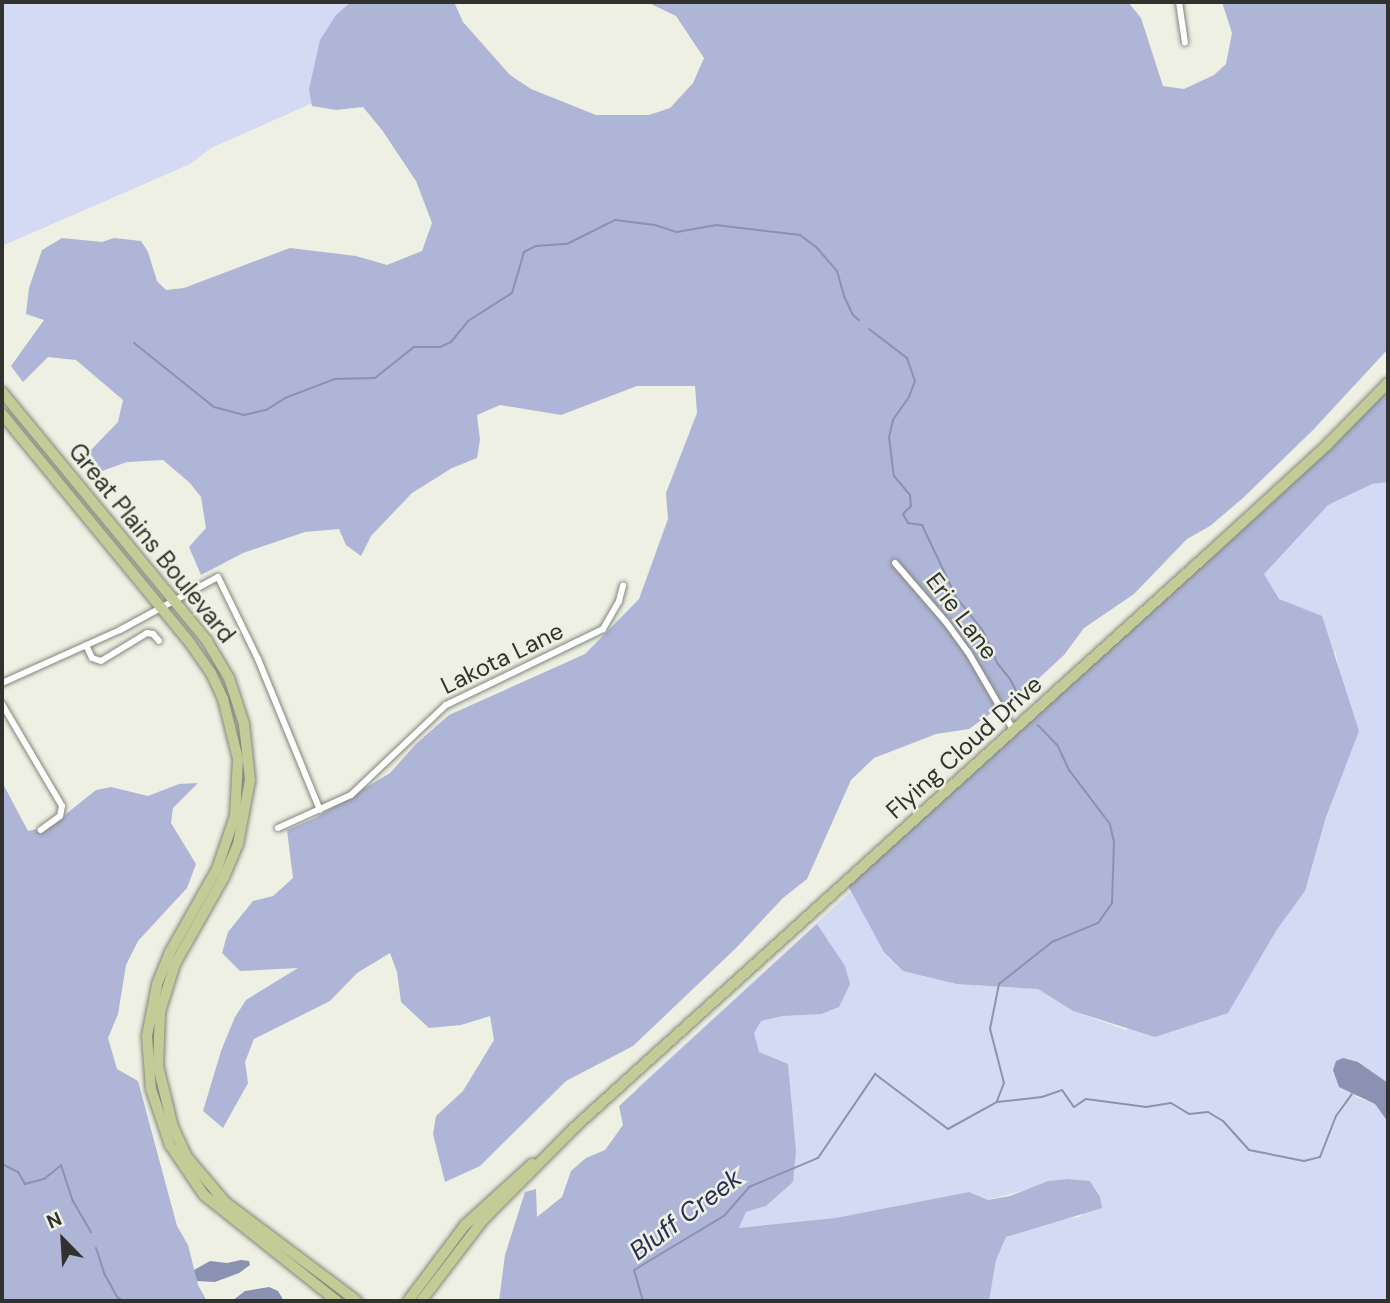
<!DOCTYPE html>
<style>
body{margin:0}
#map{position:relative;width:1390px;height:1303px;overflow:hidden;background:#edf0e3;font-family:"DM Sans",sans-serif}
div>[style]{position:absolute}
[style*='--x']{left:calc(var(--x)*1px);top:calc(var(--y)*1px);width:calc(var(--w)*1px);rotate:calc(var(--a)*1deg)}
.green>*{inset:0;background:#d4daf3}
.forest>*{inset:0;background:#aeb5d6}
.water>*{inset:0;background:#8b92b1}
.stream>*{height:2px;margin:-1px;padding:0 1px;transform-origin:1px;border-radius:1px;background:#8b92b1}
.roads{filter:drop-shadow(0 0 2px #83857a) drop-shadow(0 0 2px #83857a)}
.minor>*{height:6px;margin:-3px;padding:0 3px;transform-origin:3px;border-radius:3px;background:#fff}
.primary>*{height:10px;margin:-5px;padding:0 5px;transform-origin:5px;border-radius:5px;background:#c3cb96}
span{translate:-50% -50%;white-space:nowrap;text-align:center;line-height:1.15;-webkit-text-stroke:5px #edf0e3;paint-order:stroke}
.street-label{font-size:24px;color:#31322d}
.water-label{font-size:26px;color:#272d58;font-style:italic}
.frame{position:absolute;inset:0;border:4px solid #31322d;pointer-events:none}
.north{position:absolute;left:28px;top:1205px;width:70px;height:70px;-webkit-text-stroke:5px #edf0e3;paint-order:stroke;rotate:336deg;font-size:19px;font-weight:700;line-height:28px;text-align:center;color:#31322d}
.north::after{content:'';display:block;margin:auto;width:24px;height:32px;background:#31322d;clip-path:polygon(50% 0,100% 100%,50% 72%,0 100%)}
</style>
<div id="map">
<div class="green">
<div style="clip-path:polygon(2px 2px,350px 2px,330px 30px,337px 92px,211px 148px,190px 164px,2px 246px)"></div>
<div style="clip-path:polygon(evenodd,1313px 467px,1388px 479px,1386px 575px,1388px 598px,1388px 1083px,1358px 1062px,1356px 1097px,1375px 1104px,1388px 1122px,1388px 1301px,989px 1301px,996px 1259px,1006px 1237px,1063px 1219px,1080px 1217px,1100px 1197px,1090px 1181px,1068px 1179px,987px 1200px,969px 1192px,835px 1218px,739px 1229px,746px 1212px,766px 1206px,793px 1182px,705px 1157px,637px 1088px,1313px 467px,1335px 651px,1346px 697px,1326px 817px,1305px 891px,1276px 931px,1126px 1030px,1073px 1011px,1038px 989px,975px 985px,1335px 651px)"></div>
</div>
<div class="forest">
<div style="clip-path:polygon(351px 2px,454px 2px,463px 22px,510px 75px,531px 89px,596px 115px,649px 115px,670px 108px,693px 83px,704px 58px,676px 16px,647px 2px,1128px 2px,1141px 18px,1163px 86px,1184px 89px,1214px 75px,1226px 64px,1232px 33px,1222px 2px,1388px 2px,1388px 349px,1313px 430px,1243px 498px,1210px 526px,1187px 539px,1134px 594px,1084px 628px,1064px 655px,1038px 679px,969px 729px,936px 734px,874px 758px,851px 780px,807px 879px,783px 898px,736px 948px,633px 1046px,566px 1081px,480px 1166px,445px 1182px,433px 1134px,436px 1116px,463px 1091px,494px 1040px,490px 1016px,461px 1025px,429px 1028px,401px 1002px,397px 972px,390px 953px,357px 973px,330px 1001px,254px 1039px,245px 1062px,248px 1083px,223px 1128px,203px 1111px,221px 1051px,235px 1017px,246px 1000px,298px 968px,240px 971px,222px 953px,228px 932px,253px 901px,273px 896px,293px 878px,287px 830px,315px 818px,390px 773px,416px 744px,449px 715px,585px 654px,639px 599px,668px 519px,666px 493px,697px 413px,695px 386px,637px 386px,561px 415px,500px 405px,477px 415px,480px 440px,477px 458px,452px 468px,412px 493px,371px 536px,361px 556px,346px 545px,339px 529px,305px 532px,243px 553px,201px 575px,189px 547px,206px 528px,201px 497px,190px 483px,163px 460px,127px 462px,102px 471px,89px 452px,118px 422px,123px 400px,76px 360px,48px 357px,23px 382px,11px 366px,44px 320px,26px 314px,29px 288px,42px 250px,62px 238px,102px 242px,114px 238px,141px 241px,148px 252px,157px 281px,166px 290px,184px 288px,290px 248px,356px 256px,387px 265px,422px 251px,432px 223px,416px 181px,382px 130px,363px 107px,336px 110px,312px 106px,309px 89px,320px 40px,336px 15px)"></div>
<div style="clip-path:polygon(1381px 391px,1388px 396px,1388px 482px,1372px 484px,1328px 505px,1264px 574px,1279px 599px,1322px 616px,1359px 731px,1326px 817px,1305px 891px,1276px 931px,1228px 1013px,1155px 1037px,1073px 1011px,1038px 989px,957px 984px,903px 971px,884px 952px,846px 882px)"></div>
<div style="clip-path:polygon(2px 782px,28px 831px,51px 826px,96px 790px,111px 787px,148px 796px,179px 784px,198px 783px,173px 808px,171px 823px,196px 864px,187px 888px,138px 941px,126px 965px,118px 1014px,108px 1038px,117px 1069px,138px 1081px,177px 1226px,188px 1245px,198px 1285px,207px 1301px,2px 1301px)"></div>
<div style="clip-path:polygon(817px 924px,845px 966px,850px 984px,839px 1007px,821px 1014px,782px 1016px,761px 1021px,754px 1033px,759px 1052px,788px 1064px,796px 1151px,793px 1182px,766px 1206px,746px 1212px,739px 1228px,835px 1218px,969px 1192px,988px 1200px,1010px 1196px,1048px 1181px,1068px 1179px,1090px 1181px,1100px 1197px,1102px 1208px,1006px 1237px,996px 1260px,989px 1301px,499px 1301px,505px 1255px,525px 1192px,536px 1189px,537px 1217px,562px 1197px,571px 1171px,586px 1158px,605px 1150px,623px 1125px,619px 1106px)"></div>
</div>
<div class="water">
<div style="clip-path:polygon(1343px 1058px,1358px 1062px,1388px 1083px,1388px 1122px,1375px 1104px,1339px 1087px,1333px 1070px,1336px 1061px)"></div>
<div style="clip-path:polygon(241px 1260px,249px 1261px,250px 1265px,239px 1273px,215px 1282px,197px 1281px,194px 1270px,210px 1261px,227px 1263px)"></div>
<div style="clip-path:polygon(269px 1287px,278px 1291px,284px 1301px,232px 1301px,245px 1291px)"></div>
</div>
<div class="stream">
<div style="--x:869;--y:329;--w:48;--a:37.3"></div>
<div style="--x:907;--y:358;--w:24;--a:71"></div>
<div style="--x:915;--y:381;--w:17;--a:111"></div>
<div style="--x:909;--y:397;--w:28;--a:125"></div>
<div style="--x:893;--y:420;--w:17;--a:103"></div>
<div style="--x:889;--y:437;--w:39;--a:83"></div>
<div style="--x:894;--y:476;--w:25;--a:50"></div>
<div style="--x:910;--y:495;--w:11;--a:85"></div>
<div style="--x:911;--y:506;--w:11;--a:135"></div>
<div style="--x:903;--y:514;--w:10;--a:61"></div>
<div style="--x:908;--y:523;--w:14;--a:8"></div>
<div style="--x:922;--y:525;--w:80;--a:64.7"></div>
<div style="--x:956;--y:597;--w:43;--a:51.5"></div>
<div style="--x:983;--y:631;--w:36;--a:66"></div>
<div style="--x:998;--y:664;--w:19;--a:51"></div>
<div style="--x:1010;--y:679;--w:24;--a:62"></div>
<div style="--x:134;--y:343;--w:102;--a:38.7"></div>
<div style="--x:214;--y:407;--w:31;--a:15"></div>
<div style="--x:244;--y:415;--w:23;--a:-13"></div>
<div style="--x:266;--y:410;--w:22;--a:-32"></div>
<div style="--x:285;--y:398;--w:53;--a:-20.8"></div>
<div style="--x:335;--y:379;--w:40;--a:-1.4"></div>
<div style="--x:375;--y:378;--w:50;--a:-38.5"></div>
<div style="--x:414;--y:347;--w:26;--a:0"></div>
<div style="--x:440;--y:347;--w:12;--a:-24"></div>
<div style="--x:451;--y:342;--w:27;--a:-51"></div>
<div style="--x:468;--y:321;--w:52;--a:-32.5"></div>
<div style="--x:512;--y:293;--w:43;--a:-73.7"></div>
<div style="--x:524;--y:252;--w:13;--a:-27"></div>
<div style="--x:536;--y:246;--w:31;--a:-4"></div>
<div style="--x:567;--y:244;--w:54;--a:-26.6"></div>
<div style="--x:615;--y:220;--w:40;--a:7.1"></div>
<div style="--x:655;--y:225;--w:23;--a:18"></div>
<div style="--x:677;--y:232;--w:40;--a:-10"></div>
<div style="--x:716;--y:225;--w:85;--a:6.8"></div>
<div style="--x:800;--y:235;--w:21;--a:37"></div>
<div style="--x:817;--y:248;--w:30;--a:49"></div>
<div style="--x:837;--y:271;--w:26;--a:74"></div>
<div style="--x:844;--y:296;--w:21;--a:65"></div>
<div style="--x:853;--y:315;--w:8;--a:40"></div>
<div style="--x:997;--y:1101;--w:19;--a:-69"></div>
<div style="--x:1004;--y:1083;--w:56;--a:-104.5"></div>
<div style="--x:990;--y:1029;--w:46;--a:-78.7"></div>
<div style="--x:999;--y:984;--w:68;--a:-38.4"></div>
<div style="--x:1052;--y:942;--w:50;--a:-22.4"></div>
<div style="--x:1098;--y:923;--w:24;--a:-55"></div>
<div style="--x:1112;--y:903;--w:61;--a:-88.1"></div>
<div style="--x:1114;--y:842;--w:18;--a:-103"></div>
<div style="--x:1110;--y:824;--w:68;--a:-127.2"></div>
<div style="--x:1069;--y:770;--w:26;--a:-115"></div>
<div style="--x:1058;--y:746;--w:29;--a:-134"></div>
<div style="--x:2;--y:1164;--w:18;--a:27"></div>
<div style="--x:18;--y:1172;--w:14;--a:60"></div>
<div style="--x:25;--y:1184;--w:20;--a:-15"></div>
<div style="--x:44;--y:1179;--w:22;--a:-39"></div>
<div style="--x:61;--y:1165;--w:38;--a:72"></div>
<div style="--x:73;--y:1201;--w:36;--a:60"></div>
<div style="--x:96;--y:1248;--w:28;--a:72"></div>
<div style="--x:105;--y:1275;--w:25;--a:61"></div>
<div style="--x:117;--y:1297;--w:8;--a:30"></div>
<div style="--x:643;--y:1301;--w:32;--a:-106"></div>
<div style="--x:634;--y:1270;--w:105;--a:-31"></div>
<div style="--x:724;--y:1216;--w:38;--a:-49"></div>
<div style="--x:749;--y:1187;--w:75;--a:-22.8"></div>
<div style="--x:818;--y:1158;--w:102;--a:-55.8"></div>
<div style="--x:875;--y:1074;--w:91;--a:37"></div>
<div style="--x:948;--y:1129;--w:56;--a:-28.9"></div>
<div style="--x:997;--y:1102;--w:45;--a:-6.3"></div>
<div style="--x:1042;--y:1097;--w:21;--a:-19"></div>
<div style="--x:1062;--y:1090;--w:21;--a:55"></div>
<div style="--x:1074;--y:1107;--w:14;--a:-34"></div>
<div style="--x:1086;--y:1099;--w:61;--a:7.6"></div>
<div style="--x:1146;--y:1107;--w:25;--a:-9"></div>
<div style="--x:1171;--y:1103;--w:21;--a:31"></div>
<div style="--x:1189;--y:1114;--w:19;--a:-6"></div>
<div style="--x:1208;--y:1112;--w:17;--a:31"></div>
<div style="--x:1223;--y:1121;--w:39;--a:48"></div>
<div style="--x:1249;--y:1150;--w:56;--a:11.3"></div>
<div style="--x:1304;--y:1161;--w:16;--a:-14"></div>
<div style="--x:1320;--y:1157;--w:44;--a:-68.7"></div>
<div style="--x:1336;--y:1116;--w:27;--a:-54"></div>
</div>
<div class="roads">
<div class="minor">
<div style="--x:1179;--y:2;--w:41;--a:81.7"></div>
<div style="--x:895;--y:563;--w:78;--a:49.2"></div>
<div style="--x:946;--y:622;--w:37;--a:54"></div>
<div style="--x:968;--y:652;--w:91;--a:59.8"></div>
<div style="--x:86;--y:645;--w:14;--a:65"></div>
<div style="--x:92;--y:658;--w:9;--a:18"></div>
<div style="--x:101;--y:661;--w:54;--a:-31.3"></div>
<div style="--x:147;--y:633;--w:6;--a:9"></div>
<div style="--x:153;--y:634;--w:9;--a:49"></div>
<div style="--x:2;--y:683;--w:129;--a:-24.2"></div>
<div style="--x:120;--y:630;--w:111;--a:-28.4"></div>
<div style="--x:218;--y:577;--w:91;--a:64"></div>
<div style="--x:258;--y:659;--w:163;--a:67.7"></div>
<div style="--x:2;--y:704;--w:118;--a:59.5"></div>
<div style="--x:62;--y:806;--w:10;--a:101"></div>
<div style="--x:60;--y:816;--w:24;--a:144"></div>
<div style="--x:278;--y:828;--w:80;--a:-24.3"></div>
<div style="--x:351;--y:795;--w:131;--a:-43.5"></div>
<div style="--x:446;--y:705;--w:174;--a:-25.8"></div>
<div style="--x:603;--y:629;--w:32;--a:-60"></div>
<div style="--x:619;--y:601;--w:16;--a:-75"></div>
</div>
<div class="primary">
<div style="--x:2;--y:392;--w:323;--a:50.5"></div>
<div style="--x:207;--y:641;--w:43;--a:59.3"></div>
<div style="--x:229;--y:678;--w:48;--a:71.9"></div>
<div style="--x:244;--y:724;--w:56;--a:83.9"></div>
<div style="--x:250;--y:780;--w:65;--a:100.6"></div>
<div style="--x:238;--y:844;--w:36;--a:113"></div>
<div style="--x:224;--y:877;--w:100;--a:119.4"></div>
<div style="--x:175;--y:964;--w:50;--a:107.4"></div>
<div style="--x:160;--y:1012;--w:54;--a:92.1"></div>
<div style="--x:158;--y:1066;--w:63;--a:76.2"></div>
<div style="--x:173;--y:1127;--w:33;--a:65"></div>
<div style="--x:187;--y:1157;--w:59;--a:49.8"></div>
<div style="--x:225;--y:1202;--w:165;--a:36.9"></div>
<div style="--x:2;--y:414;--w:296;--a:50.6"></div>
<div style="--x:190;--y:643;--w:37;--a:55"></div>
<div style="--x:211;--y:673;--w:29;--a:65"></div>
<div style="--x:223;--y:699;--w:62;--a:76"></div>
<div style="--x:238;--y:759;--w:57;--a:93"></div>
<div style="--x:235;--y:816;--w:56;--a:108.8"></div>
<div style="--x:217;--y:869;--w:95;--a:119.5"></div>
<div style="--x:170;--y:952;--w:35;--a:112"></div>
<div style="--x:157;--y:985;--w:52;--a:101.1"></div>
<div style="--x:147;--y:1036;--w:53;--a:85.7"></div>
<div style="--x:151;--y:1089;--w:59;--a:71.3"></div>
<div style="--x:170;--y:1145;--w:60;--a:55.8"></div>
<div style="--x:204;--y:1195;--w:170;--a:38.6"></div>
<div style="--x:408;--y:1301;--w:95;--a:-53.1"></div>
<div style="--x:465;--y:1225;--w:91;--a:-42.3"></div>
<div style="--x:421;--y:1301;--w:102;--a:-52.6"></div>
<div style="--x:483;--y:1220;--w:131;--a:-45.3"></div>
<div style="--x:575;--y:1127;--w:852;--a:-42.15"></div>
<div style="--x:1207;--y:555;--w:164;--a:-42.5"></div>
<div style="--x:1328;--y:444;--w:86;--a:-45.5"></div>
</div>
</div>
<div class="street-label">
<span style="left:152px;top:543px;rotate:51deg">Great Plains Boulevard</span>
<span style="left:962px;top:616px;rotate:53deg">Erie Lane</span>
<span style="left:502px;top:658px;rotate:-26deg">Lakota Lane</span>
<span style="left:964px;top:747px;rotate:-42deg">Flying Cloud Drive</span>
</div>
<div class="water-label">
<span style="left:686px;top:1215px;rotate:-37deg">Bluff Creek</span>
</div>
<div class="frame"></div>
<div class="north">N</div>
</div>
